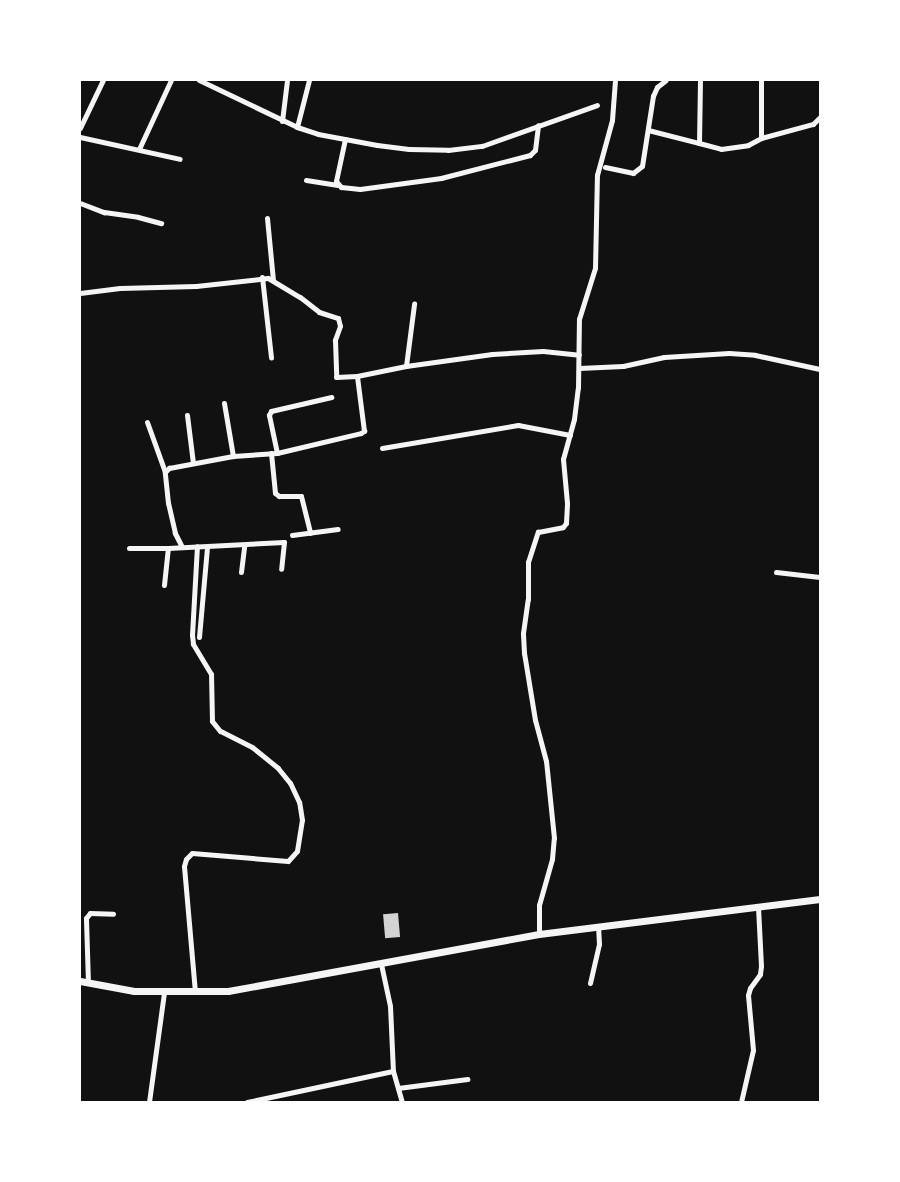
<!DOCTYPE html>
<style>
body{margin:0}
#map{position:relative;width:900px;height:1182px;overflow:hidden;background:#111;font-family:Figtree,sans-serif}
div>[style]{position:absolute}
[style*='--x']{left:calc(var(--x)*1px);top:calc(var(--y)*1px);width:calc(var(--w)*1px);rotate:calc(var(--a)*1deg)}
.building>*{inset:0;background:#d3d3d3;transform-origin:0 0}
.minor>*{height:5px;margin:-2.5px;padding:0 2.5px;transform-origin:2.5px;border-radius:2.5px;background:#f5f5f5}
.secondary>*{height:7px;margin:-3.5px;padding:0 3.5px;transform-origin:3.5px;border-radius:3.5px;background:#f5f5f5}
span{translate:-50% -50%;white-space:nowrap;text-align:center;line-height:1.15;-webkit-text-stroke:5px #fff;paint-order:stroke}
.frame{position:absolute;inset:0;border:81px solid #fff;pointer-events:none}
</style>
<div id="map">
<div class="building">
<div style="left:398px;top:913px;width:24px;height:15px;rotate:85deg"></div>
</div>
<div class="minor">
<div style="--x:199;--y:80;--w:109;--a:25.6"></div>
<div style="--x:297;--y:127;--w:22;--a:18"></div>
<div style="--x:318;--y:134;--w:60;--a:10.6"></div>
<div style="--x:377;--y:145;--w:32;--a:7"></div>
<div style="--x:409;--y:149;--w:39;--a:1"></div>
<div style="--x:448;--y:150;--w:34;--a:-7"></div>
<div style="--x:482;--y:146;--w:122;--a:-19.6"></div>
<div style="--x:700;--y:80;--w:63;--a:90.9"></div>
<div style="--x:699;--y:143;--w:23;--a:15"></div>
<div style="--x:721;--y:149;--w:27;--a:-8"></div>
<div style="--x:748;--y:145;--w:15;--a:-28"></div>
<div style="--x:761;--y:138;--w:58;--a:-90"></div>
<div style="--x:282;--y:121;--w:41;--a:-83"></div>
<div style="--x:297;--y:127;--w:49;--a:-75.7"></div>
<div style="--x:80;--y:128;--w:53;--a:-64.4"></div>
<div style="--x:648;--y:130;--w:53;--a:14.3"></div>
<div style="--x:80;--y:137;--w:102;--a:12.4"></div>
<div style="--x:761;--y:138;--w:54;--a:-15.1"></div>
<div style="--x:813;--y:124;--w:10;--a:-45"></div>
<div style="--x:345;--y:139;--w:43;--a:102.1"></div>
<div style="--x:336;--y:181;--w:8;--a:50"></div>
<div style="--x:341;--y:187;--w:19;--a:6"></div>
<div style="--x:360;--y:189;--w:82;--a:-7.7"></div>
<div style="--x:441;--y:178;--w:92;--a:-14.5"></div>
<div style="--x:530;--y:155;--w:7;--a:-45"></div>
<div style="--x:535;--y:150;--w:25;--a:-83"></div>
<div style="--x:139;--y:149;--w:76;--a:-65.1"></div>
<div style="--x:605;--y:167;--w:29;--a:12"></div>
<div style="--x:633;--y:173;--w:11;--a:-38"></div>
<div style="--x:642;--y:166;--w:71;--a:-81.1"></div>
<div style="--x:653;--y:96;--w:10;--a:-66"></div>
<div style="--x:657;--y:87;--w:11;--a:-38"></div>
<div style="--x:306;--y:180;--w:32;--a:9"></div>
<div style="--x:80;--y:203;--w:26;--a:21"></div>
<div style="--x:104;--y:212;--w:34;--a:8"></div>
<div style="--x:138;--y:217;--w:24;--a:15"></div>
<div style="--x:267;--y:218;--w:62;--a:84.5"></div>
<div style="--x:262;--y:277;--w:81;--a:83.6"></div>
<div style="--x:80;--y:293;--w:40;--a:-7.1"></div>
<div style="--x:120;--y:288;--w:76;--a:-1.5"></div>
<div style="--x:196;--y:286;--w:72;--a:-6.3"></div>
<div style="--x:268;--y:278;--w:37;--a:31"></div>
<div style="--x:300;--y:297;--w:24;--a:38"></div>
<div style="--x:319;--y:312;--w:20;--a:18"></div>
<div style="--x:338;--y:318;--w:8;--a:76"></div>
<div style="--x:340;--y:326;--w:15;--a:110"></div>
<div style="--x:335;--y:340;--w:37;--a:88"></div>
<div style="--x:336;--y:377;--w:21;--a:-3"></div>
<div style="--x:357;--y:376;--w:50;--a:-11.5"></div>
<div style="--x:406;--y:366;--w:87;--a:-7.9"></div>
<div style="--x:492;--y:354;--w:51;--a:-3.4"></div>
<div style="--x:543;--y:351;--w:36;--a:6"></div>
<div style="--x:406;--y:366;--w:63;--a:-82.6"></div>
<div style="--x:579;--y:368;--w:44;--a:-2.6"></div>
<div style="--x:623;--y:366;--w:42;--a:-12.4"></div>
<div style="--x:664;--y:357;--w:65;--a:-3.5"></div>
<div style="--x:729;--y:353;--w:26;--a:4"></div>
<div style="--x:755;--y:355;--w:66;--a:12.2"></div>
<div style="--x:224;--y:403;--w:54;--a:80.4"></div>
<div style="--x:187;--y:415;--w:48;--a:82.9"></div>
<div style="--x:147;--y:422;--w:53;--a:70.2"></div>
<div style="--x:382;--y:448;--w:138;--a:-9.6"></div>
<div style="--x:518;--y:425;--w:53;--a:10.9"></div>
<div style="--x:271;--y:453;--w:40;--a:84.3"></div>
<div style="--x:275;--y:493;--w:5;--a:37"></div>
<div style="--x:279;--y:496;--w:22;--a:0"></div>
<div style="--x:301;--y:496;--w:38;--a:76"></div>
<div style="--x:277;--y:453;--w:39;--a:-102"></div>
<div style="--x:269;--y:415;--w:4;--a:-63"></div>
<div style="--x:271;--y:411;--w:62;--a:-13.1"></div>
<div style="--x:292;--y:535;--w:46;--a:-7.4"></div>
<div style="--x:182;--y:547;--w:16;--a:-117"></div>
<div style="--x:175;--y:533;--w:31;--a:-103"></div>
<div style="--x:168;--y:503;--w:31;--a:-96"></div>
<div style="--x:165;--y:472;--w:6;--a:-45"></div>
<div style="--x:169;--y:468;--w:65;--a:-10.6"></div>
<div style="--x:233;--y:456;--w:44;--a:-3.9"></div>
<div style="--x:277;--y:453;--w:86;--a:-13.4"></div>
<div style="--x:361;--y:433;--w:4;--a:-34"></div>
<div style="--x:364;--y:431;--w:55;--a:-97.3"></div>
<div style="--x:129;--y:548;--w:39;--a:0"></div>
<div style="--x:241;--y:572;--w:26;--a:-83"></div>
<div style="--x:776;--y:572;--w:44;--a:6.5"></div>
<div style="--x:164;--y:585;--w:37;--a:-84"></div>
<div style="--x:168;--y:548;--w:116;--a:-3"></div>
<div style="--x:284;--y:542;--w:27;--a:96"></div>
<div style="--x:199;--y:637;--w:90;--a:-84.9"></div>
<div style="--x:539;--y:934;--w:29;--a:-90"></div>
<div style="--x:539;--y:905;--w:48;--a:-74.2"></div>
<div style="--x:552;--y:859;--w:21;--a:-85"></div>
<div style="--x:554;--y:838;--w:77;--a:-95.9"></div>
<div style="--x:546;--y:761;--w:42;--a:-105"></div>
<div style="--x:535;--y:720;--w:68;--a:-99.3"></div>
<div style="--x:524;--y:653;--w:20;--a:-93"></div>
<div style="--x:523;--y:633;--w:34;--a:-82"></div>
<div style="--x:528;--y:599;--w:37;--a:-90"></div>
<div style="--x:528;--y:562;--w:32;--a:-72"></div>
<div style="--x:538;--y:532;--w:25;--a:-11"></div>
<div style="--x:563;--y:527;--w:5;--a:-53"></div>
<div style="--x:566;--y:523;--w:20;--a:-87"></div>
<div style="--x:567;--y:503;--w:44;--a:-95.2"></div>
<div style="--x:563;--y:459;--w:41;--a:-74.6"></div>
<div style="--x:574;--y:419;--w:31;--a:-83"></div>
<div style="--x:578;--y:388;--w:69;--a:-89.2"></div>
<div style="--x:579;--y:319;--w:53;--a:-72.6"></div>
<div style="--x:595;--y:268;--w:93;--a:-88.8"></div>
<div style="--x:597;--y:175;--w:57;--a:-74.7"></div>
<div style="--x:612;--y:120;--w:40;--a:-85.7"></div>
<div style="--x:381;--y:964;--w:43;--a:77.9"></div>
<div style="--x:390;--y:1006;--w:65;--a:87.4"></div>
<div style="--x:393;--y:1071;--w:32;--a:74"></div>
<div style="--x:88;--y:983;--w:65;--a:-91.8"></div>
<div style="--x:86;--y:918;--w:6;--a:-51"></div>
<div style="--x:90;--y:913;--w:23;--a:2"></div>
<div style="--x:590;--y:983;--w:40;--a:-77"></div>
<div style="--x:599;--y:944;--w:18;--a:-93"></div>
<div style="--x:195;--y:992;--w:126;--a:-95"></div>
<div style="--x:184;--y:866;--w:7;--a:-74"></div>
<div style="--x:186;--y:859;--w:8;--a:-45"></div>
<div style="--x:192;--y:853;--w:96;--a:4.8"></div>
<div style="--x:288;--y:861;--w:13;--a:-48"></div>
<div style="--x:297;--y:851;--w:31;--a:-81"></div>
<div style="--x:302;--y:820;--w:18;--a:-99"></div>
<div style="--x:299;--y:802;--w:21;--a:-115"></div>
<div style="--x:290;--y:783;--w:19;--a:-129"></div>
<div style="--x:278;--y:768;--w:33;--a:-141"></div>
<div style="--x:252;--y:747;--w:36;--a:-153"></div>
<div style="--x:220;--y:731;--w:13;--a:-129"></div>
<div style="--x:212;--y:721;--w:47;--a:-91.2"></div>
<div style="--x:211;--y:674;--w:35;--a:-121"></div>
<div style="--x:193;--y:644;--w:9;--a:-96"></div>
<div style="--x:192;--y:635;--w:89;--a:-86.8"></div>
<div style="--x:398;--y:1088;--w:70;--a:-7.4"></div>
<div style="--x:149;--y:1102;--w:110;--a:-82.2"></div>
<div style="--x:247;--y:1102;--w:149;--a:-12"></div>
<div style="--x:741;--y:1102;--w:53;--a:-77"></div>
<div style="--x:753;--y:1050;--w:55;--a:-95.2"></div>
<div style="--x:748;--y:995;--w:7;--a:-74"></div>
<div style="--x:750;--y:988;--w:17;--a:-54"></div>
<div style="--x:760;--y:974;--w:8;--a:-83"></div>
<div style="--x:761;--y:966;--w:59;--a:-92.9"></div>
</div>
<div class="secondary">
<div style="--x:80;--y:981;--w:55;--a:10.5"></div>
<div style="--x:134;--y:991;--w:94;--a:0"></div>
<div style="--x:228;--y:991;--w:316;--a:-10.4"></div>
<div style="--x:539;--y:934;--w:283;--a:-7.1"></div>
</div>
<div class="frame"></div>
</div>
